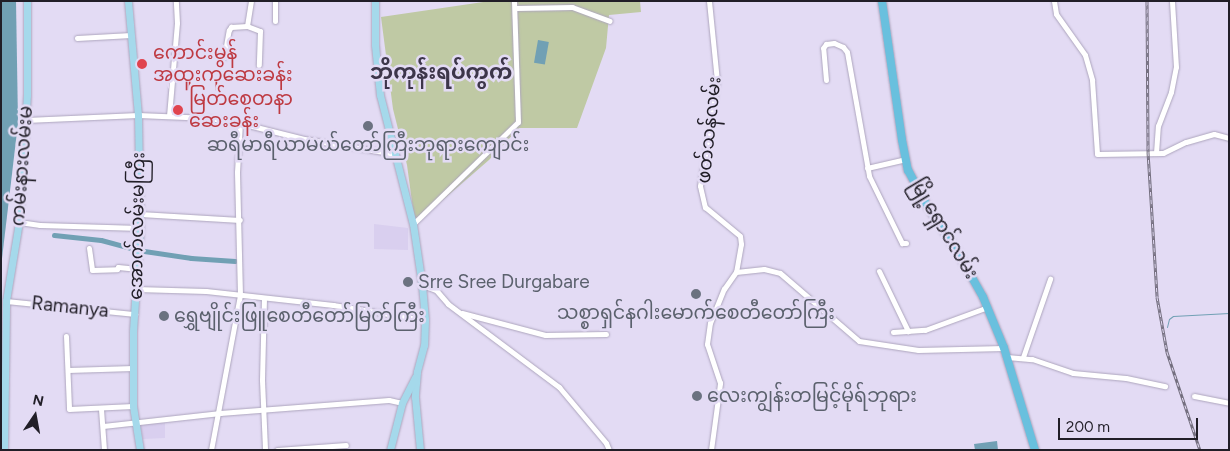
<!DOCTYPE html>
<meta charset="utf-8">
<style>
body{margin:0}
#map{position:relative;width:1230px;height:451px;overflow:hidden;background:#e3dbf4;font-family:Figtree,"Noto Sans Myanmar",sans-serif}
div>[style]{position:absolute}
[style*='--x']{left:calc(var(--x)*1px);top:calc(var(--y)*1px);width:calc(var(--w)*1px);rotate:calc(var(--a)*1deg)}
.built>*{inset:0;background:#d9cfef}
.green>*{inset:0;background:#bfc9a4}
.water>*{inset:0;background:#71a0b4;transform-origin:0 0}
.stream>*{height:1px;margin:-0.5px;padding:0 0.5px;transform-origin:0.5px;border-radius:0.5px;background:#71a0b4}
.canal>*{height:5px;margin:-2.5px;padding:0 2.5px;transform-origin:2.5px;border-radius:2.5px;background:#71a0b4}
.roads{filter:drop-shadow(0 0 1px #ada5bd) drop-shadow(0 0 1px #ada5bd)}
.minor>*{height:5px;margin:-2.5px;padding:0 2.5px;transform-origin:2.5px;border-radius:2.5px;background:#fff}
.major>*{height:7px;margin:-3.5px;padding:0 3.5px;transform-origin:3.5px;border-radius:3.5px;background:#a5d9eb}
.highway>*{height:8px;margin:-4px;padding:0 4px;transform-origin:4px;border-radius:4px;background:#69c0de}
.rail>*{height:3px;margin-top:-1.5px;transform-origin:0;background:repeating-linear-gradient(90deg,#e3dbf4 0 4px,#746f7f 0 8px);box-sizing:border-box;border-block:1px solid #746f7f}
.dots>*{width:14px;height:14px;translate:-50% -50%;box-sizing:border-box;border:2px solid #e3dbf4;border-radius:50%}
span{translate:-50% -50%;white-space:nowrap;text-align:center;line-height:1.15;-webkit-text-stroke:5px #e3dbf4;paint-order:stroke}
.health-label{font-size:19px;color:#be3a42}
.left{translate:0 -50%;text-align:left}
.street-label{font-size:19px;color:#211e27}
.worship-label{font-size:19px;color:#5b616d}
.quarter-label{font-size:21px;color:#3d364a;font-weight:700}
.frame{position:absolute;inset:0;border:2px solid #211e27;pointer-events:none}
.north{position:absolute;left:10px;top:391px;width:50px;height:50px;-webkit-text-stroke:4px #e3dbf4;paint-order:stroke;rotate:12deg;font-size:14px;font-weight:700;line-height:20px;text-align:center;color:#211e27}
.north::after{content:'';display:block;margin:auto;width:18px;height:22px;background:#211e27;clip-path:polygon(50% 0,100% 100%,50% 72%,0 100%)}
.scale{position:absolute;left:1058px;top:418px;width:140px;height:22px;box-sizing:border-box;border:2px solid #211e27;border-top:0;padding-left:6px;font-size:15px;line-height:18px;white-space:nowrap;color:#211e27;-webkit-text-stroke:4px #e3dbf4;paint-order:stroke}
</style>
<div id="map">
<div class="built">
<div style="clip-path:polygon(374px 224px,408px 228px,408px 250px,374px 249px)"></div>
<div style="clip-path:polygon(165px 421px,165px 438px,143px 439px,140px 424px)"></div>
</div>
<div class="green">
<div style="clip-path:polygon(490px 1px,640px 1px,641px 12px,609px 15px,606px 48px,577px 128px,519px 128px,489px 160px,415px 224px,407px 165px,393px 109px,381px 17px)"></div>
</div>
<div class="water">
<div style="clip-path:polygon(1px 1px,16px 1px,18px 123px,1px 267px)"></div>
<div style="left:538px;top:40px;width:11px;height:23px;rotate:10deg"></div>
<div style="clip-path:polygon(997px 441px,998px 450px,975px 450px,974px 444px)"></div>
</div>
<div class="stream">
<div style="--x:1167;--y:327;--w:8;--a:-76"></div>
<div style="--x:1169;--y:319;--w:5;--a:-37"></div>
<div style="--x:1173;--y:316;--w:56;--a:-3.1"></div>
</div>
<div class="canal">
<div style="--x:54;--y:235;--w:47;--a:6.1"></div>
<div style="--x:101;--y:240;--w:34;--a:15"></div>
<div style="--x:144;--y:251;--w:48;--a:8.5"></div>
<div style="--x:191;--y:258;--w:44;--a:3.9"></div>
</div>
<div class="roads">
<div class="minor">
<div style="--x:275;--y:1;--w:20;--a:90"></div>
<div style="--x:709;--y:1;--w:80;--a:84.3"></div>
<div style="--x:717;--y:81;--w:106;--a:99.2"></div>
<div style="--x:700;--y:186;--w:22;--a:77"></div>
<div style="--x:705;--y:207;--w:45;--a:39.6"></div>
<div style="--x:740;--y:236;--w:8;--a:83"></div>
<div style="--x:741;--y:244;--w:28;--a:100"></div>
<div style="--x:1054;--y:1;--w:13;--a:81"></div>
<div style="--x:1056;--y:14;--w:50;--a:54.7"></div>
<div style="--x:1085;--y:55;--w:26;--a:74"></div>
<div style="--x:1092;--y:80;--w:74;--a:86.1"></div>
<div style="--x:1097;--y:154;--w:66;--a:-0.9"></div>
<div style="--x:1163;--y:153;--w:25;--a:-26"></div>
<div style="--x:1186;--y:142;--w:29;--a:-16"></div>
<div style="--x:1214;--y:134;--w:16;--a:15"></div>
<div style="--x:516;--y:8;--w:56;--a:-1"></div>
<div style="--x:572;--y:7;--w:40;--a:20.2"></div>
<div style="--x:247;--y:26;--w:25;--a:-81"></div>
<div style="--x:77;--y:38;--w:54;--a:-3.2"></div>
<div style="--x:224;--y:57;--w:27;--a:-80"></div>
<div style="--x:229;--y:30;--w:4;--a:-56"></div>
<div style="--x:231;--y:27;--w:16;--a:-4"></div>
<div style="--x:247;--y:26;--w:14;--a:21"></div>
<div style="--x:260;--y:31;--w:34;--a:92"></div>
<div style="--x:826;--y:80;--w:32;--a:-95"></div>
<div style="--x:823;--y:48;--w:5;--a:-53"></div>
<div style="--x:826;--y:44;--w:8;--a:-7"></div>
<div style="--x:834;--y:43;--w:10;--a:24"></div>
<div style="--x:843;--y:47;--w:6;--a:51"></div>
<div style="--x:847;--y:52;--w:126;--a:79.9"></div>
<div style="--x:869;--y:176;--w:75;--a:63.8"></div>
<div style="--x:902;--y:243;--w:4;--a:0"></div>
<div style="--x:169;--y:116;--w:93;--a:-85.1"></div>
<div style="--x:177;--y:23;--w:22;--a:-93"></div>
<div style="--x:26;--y:120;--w:112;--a:-2.6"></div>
<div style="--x:138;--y:115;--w:71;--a:2.4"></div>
<div style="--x:209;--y:118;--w:31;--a:9"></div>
<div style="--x:240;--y:123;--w:66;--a:14"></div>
<div style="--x:304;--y:139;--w:93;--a:9.3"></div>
<div style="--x:1156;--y:153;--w:27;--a:-86"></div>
<div style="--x:1158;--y:126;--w:36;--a:-69"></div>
<div style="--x:1171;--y:92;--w:25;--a:-79"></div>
<div style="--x:1176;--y:67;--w:66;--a:-93.5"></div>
<div style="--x:867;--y:168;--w:39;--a:-13"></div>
<div style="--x:140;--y:214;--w:100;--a:3.4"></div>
<div style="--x:19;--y:222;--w:21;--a:8"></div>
<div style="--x:40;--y:225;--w:100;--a:1.7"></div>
<div style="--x:413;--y:224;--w:146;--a:-44.2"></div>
<div style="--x:518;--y:122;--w:121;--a:-91.9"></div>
<div style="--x:89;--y:248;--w:22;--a:82"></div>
<div style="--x:92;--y:270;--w:25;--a:-2"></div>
<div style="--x:117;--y:269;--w:2;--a:-63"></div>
<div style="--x:118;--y:267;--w:20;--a:6"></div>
<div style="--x:879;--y:271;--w:67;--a:64.2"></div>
<div style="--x:422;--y:285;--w:15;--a:20"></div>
<div style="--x:436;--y:290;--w:18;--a:49"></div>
<div style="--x:448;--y:304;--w:139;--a:36.8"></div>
<div style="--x:559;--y:387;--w:73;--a:50"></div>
<div style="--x:606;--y:443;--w:8;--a:67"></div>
<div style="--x:136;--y:289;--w:70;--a:1.6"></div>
<div style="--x:206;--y:291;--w:128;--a:6.3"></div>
<div style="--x:333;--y:305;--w:93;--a:9.3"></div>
<div style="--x:264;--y:298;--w:82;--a:91.4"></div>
<div style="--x:262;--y:380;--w:70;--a:87.5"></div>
<div style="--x:6;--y:301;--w:130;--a:5.8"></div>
<div style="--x:462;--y:313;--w:86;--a:14.8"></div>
<div style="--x:545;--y:335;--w:61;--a:-0.9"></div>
<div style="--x:893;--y:332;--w:32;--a:-4"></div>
<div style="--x:925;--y:330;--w:67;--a:-20.1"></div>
<div style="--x:66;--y:336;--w:73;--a:87.6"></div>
<div style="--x:69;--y:409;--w:64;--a:-2.7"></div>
<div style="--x:1007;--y:357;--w:25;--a:5"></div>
<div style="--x:1032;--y:359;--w:43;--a:18.9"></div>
<div style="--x:1073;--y:373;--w:53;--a:5.4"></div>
<div style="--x:1126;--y:378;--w:40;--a:12"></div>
<div style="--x:1023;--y:357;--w:83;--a:-70.9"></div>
<div style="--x:68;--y:370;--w:65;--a:-1.8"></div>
<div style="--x:1194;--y:396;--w:36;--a:11"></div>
<div style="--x:101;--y:409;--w:41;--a:85.8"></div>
<div style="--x:103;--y:426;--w:118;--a:-6.3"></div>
<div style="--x:220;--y:413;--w:169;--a:-4.4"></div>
<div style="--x:389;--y:400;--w:13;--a:13"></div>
<div style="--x:211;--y:450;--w:158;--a:-79.4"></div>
<div style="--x:240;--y:295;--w:123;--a:-91.4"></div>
<div style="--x:237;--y:172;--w:49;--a:-86.5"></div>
<div style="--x:277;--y:450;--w:69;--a:-4.1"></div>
<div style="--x:711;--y:450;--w:68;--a:-82.3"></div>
<div style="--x:720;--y:383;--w:41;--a:-108.4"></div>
<div style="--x:707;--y:344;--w:21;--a:-82"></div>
<div style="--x:710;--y:323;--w:37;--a:-68"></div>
<div style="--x:724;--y:289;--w:21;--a:-55"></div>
<div style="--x:736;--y:272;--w:28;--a:-6"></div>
<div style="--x:764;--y:269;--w:16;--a:14"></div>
<div style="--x:780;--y:273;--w:104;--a:40.7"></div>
<div style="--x:859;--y:341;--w:60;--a:8.7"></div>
<div style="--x:918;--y:350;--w:86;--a:-1.3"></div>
</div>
<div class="major">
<div style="--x:128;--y:1;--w:114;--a:85"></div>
<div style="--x:138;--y:115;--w:113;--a:89"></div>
<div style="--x:140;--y:228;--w:104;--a:93.9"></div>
<div style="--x:133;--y:332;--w:74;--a:90"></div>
<div style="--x:133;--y:406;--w:45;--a:81"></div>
<div style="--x:375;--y:1;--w:44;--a:90"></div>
<div style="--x:375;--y:45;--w:50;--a:84.3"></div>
<div style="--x:380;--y:95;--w:133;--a:75.7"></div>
<div style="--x:413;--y:224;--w:62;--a:81.6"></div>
<div style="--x:422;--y:285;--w:35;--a:85"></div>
<div style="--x:425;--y:320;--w:25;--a:92"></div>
<div style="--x:424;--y:345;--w:28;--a:105"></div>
<div style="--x:417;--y:372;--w:25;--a:95"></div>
<div style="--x:415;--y:397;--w:53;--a:84.6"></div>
<div style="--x:4;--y:450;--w:149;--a:-89.2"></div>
<div style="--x:6;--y:301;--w:80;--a:-80.7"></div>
<div style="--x:19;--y:222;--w:128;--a:-86.4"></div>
<div style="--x:27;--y:94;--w:93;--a:-90"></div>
<div style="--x:390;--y:450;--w:49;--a:-75.7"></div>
<div style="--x:402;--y:403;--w:29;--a:-63"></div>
</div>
<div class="highway">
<div style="--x:882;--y:1;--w:140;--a:81.8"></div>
<div style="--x:902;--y:140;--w:31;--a:79"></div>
<div style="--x:908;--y:170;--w:38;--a:62"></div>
<div style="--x:926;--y:204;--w:56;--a:56.6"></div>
<div style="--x:957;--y:251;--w:53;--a:60.5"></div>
<div style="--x:983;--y:297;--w:55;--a:67.6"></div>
<div style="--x:1004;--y:348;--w:107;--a:73.1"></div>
</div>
</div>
<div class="rail">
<div style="--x:1147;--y:1;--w:151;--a:89.6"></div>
<div style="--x:1148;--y:152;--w:145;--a:86.4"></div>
<div style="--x:1157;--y:297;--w:56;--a:79.7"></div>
<div style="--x:1167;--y:352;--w:103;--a:71.4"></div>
</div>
<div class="dots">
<div style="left:142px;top:64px;background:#e0444e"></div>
<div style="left:178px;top:110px;background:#e0444e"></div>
<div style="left:368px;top:126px;background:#6b7280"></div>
<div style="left:408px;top:282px;background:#6b7280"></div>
<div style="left:696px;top:294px;background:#6b7280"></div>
<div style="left:164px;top:316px;background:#6b7280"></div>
<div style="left:697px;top:396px;background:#6b7280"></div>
</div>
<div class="health-label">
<span class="left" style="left:153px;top:64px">ကောင်းမွန်<br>အထူးကုဆေးခန်း</span>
<span class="left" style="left:189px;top:110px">မြတ်စေတနာ<br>ဆေးခန်း</span>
</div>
<div class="street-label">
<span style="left:709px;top:130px;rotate:-84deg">ဖတ်သန်လမ်း</span>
<span style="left:22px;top:166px;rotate:-86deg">ကမ်းနားလမ်းမ</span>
<span style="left:137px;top:226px;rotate:-89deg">အောက်လမ်းမကြီး</span>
<span style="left:944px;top:229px;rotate:59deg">မြို့ရှောင်လမ်း</span>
<span style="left:70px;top:307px;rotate:6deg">Ramanya</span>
</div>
<div class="worship-label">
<span style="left:368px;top:145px">ဆရီမာရီယာမယ်တော်ကြီးဘုရားကျောင်း</span>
<span class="left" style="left:418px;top:282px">Srre Sree Durgabare</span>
<span style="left:696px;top:313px">သစ္စာရှင်နဂါးမောက်စေတီတော်ကြီး</span>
<span class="left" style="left:174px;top:316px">ရွှေဗျိုင်းဖြူစေတီတော်မြတ်ကြီး</span>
<span class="left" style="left:707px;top:396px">လေးကျွန်းတမြင့်မိုရ်ဘုရား</span>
</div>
<div class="quarter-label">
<span style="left:441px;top:72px">ဘိုကုန်းရပ်ကွက်</span>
</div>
<div class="frame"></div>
<div class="north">N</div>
<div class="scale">200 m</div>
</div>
